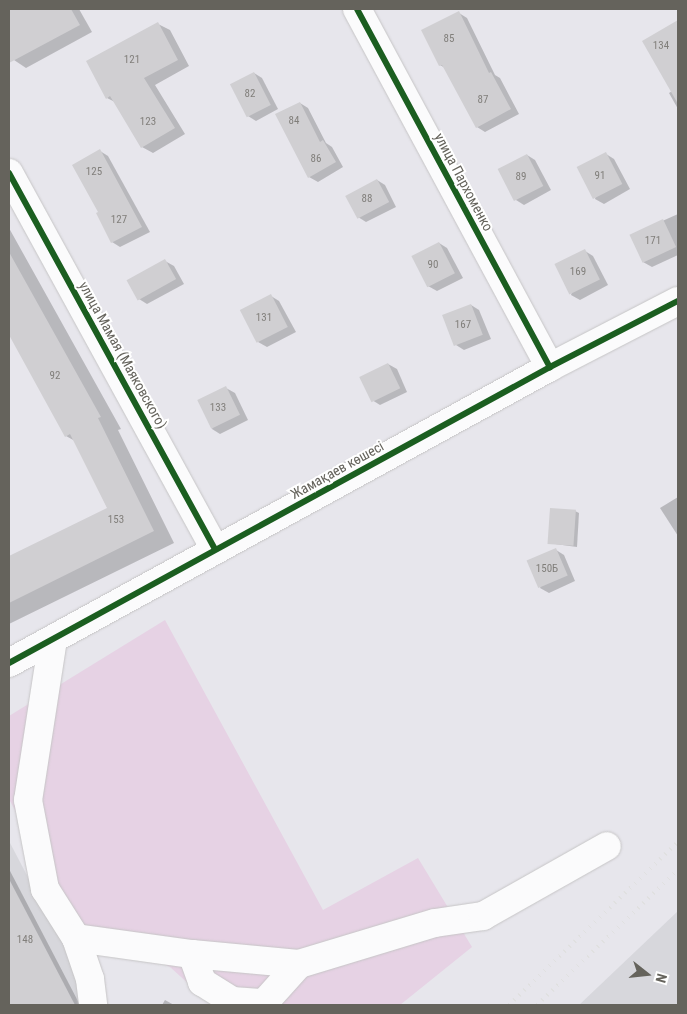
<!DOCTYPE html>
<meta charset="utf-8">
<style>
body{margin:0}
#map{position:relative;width:687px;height:1014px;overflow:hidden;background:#e7e6ec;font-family:"Roboto Condensed",sans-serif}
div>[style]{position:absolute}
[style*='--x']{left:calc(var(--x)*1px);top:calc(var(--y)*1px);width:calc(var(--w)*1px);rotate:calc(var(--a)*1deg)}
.industrial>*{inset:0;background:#d7d7dc}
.green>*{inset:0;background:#e6d2e4}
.shadow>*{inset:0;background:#0003}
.building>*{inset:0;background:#d0cfd2;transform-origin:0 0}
.roads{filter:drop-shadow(0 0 1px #c6c5c6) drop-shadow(0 0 1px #c6c5c6)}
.minor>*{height:28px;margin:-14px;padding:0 14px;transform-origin:14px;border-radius:14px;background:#fbfbfc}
.rail>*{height:4px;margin-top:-2px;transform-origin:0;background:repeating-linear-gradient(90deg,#e0e0e0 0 1px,transparent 0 7px)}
.cycleway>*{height:6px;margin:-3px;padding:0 3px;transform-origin:3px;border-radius:3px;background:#1b5e20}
span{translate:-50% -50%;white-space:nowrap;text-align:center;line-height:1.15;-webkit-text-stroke:4px #fff;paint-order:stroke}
.number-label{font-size:11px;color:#817f7b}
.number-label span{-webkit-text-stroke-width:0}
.street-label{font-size:14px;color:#65635c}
.frame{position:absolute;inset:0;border:10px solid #65635c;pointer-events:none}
.north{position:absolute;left:622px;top:949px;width:50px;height:50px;-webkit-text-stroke:4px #fff;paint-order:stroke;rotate:106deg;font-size:14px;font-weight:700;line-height:20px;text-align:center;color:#65635c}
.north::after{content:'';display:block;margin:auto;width:18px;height:22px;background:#65635c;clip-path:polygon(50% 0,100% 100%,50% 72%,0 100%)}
</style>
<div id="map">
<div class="industrial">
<div style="clip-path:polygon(9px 841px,95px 1005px,9px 1005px)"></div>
<div style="clip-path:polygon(678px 911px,678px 1005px,579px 1005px)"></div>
</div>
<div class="green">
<div style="clip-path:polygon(165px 620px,323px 910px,418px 858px,472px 947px,400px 1005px,212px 1005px,170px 967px,76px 924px,9px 799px,9px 716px)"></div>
</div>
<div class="shadow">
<div style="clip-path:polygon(9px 9px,79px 9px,92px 32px,26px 68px,14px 60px,9px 51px)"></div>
<div style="clip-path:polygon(459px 13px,467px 18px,495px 75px,500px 78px,519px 114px,485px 132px,477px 127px,445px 68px,440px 65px)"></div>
<div style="clip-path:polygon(158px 24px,170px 30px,189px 66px,155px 85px,185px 134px,153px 153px,142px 147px,115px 102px,107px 98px)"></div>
<div style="clip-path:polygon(673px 24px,678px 27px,678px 109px,669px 93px,672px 91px)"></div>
<div style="clip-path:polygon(254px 73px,262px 78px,278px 109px,256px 121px,248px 116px)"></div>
<div style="clip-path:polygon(300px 103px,308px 108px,326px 143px,332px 147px,343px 167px,318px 182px,309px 177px)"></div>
<div style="clip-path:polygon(100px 151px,108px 156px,150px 232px,120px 247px,112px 242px,100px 212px)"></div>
<div style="clip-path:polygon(606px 154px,614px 159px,630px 189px,604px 204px,595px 199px)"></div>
<div style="clip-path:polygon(527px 155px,535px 160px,551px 190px,524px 205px,516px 200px)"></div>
<div style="clip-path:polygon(377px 180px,385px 185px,396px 207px,366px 222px,358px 217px)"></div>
<div style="clip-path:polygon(678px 214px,678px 255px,652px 267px,643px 262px,631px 235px)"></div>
<div style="clip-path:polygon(9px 228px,121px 429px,118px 430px,174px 543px,9px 624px,9px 558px,108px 509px,75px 441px,66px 436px,9px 333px)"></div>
<div style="clip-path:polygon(439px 243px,447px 248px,463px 278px,437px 291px,428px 286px)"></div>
<div style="clip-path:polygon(585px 251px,593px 256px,608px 285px,580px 300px,571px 295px)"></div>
<div style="clip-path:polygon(165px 261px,174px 266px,184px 284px,147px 304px,139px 299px)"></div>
<div style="clip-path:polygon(271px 296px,279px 301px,296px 332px,267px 347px,258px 342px)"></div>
<div style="clip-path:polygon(471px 305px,479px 310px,491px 339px,464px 350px,456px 345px)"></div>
<div style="clip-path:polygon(388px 364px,397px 369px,407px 392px,380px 405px,372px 400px)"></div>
<div style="clip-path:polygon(226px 388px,235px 393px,248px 420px,220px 434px,212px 429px)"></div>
<div style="clip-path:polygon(678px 497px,678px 536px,660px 508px)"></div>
<div style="clip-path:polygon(575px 511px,579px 513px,577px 547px,548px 543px)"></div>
<div style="clip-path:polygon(556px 550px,564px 555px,575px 581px,549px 593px,540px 588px)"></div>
<div style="clip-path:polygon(9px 869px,80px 1005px,9px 1005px)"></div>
<div style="clip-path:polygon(165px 1000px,174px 1005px,162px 1005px)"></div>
</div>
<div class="building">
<div style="clip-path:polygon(9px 9px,71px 9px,80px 25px,9px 63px)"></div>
<div style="clip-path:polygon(459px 11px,489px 73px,491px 72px,511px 109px,476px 128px,442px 65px,439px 66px,421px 30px)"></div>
<div style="clip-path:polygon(678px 20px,678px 104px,642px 41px)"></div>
<div style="clip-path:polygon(158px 22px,178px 60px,144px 78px,175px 128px,141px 148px,110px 96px,106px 99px,86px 61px)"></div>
<div style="left:254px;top:72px;width:37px;height:27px;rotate:63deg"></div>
<div style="clip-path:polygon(300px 102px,320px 142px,323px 140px,336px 162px,308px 178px,275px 114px)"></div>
<div style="clip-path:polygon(100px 149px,142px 227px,111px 243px,96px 213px,98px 212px,72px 165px)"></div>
<div style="left:606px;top:152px;width:36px;height:33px;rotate:63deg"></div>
<div style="left:527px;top:154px;width:36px;height:33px;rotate:63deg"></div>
<div style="left:377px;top:179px;width:26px;height:36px;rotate:62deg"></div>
<div style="left:663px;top:219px;width:31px;height:37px;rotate:65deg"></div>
<div style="left:439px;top:242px;width:35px;height:31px;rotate:63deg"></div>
<div style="left:585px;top:249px;width:34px;height:34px;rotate:64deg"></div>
<div style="clip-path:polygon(9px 252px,101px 417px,98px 418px,154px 531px,9px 603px,9px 556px,107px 508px,70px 434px,65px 437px,9px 335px)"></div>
<div style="left:165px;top:259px;width:23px;height:44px;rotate:61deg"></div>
<div style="left:271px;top:294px;width:37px;height:35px;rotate:63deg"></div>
<div style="left:471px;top:304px;width:33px;height:31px;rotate:69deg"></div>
<div style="left:388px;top:363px;width:28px;height:32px;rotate:64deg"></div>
<div style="left:226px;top:386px;width:32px;height:32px;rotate:64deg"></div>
<div style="left:550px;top:508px;width:26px;height:36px;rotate:4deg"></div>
<div style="left:556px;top:548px;width:30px;height:32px;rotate:67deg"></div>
<div style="clip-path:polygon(9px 879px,75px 1005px,9px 1005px)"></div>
</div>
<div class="roads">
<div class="minor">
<div style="--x:357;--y:9;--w:407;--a:61.7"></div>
<div style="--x:9;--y:173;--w:429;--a:61.3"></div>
<div style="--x:53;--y:639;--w:163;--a:98.8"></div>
<div style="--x:28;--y:800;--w:91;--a:79.2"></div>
<div style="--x:45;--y:889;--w:58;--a:57.7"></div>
<div style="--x:76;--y:938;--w:43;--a:71.1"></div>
<div style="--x:90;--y:979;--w:26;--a:83"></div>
<div style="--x:9;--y:663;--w:617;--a:-28.68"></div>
<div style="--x:550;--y:367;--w:144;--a:-27.3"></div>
<div style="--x:76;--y:938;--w:117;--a:7.9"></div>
<div style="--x:192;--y:954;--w:107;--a:5.3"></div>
<div style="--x:299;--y:964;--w:142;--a:-16.8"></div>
<div style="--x:435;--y:923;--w:49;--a:-8.3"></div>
<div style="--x:483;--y:916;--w:142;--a:-29.4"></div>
<div style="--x:192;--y:954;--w:30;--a:70"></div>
<div style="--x:202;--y:982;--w:36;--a:32"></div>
<div style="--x:232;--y:1001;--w:32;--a:4"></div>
<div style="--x:264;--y:1003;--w:52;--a:-48.1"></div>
</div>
</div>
<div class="rail">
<div style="--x:509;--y:1005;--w:235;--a:-44"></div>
<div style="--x:537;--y:1005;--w:195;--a:-43.8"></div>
</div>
<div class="cycleway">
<div style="--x:357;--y:9;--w:407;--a:61.7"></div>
<div style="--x:9;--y:173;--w:429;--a:61.3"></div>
<div style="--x:9;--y:663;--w:617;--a:-28.68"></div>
<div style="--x:550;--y:367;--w:144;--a:-27.3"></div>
</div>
<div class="number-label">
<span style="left:449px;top:39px">85</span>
<span style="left:661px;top:46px">134</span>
<span style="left:132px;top:60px">121</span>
<span style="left:250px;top:94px">82</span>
<span style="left:483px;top:100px">87</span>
<span style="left:294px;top:121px">84</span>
<span style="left:148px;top:122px">123</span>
<span style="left:316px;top:159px">86</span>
<span style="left:94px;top:172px">125</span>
<span style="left:600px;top:176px">91</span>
<span style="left:521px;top:177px">89</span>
<span style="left:367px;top:199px">88</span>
<span style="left:119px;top:220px">127</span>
<span style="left:653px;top:241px">171</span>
<span style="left:433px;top:265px">90</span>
<span style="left:578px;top:272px">169</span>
<span style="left:264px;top:318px">131</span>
<span style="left:463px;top:325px">167</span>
<span style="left:55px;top:376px">92</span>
<span style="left:218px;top:408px">133</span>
<span style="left:116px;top:520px">153</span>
<span style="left:547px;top:569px">150Б</span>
<span style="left:25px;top:940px">148</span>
</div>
<div class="street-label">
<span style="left:464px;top:182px;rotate:62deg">улица Пархоменко</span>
<span style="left:123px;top:355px;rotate:61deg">улица Мамая (Маяковского)</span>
<span style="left:337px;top:470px;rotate:-29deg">Жамақаев көшесі</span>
</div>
<div class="frame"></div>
<div class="north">N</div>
</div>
